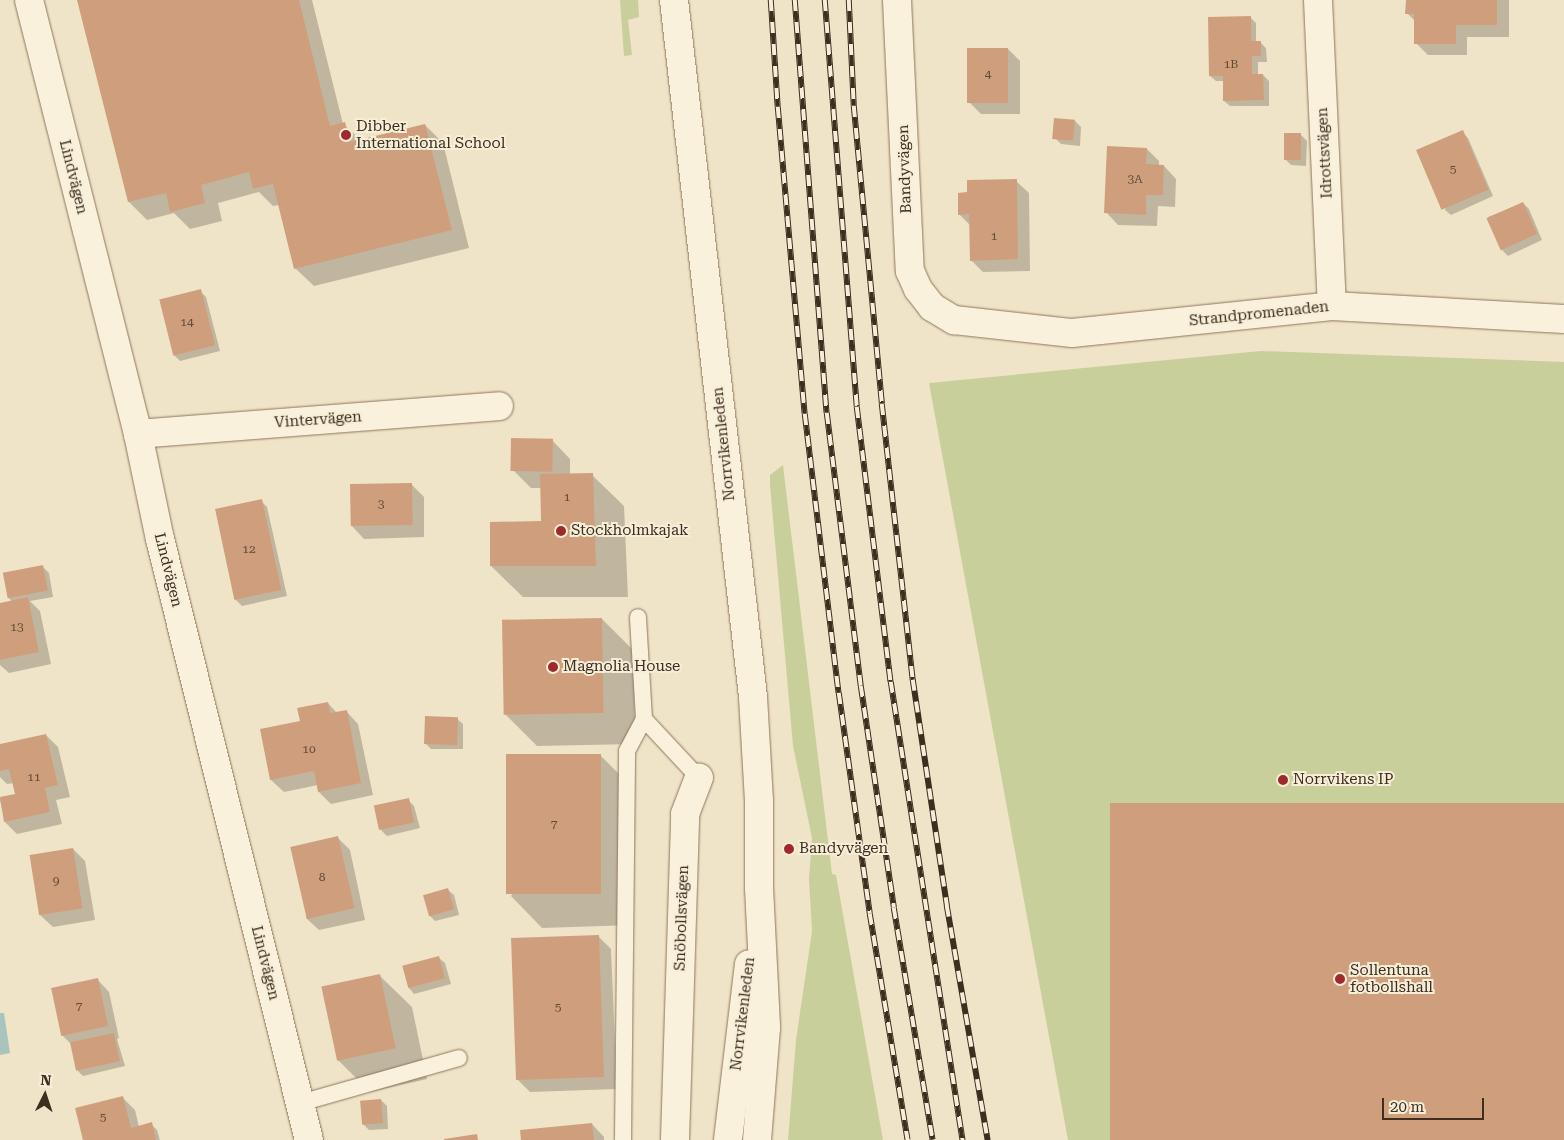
<!DOCTYPE html>
<meta charset="utf-8">
<style>
body{margin:0}
#map{position:relative;width:1564px;height:1140px;overflow:hidden;background:#f0e4c8;font-family:"Roboto Serif",serif}
div>[style]{position:absolute}
[style*='--x']{left:calc(var(--x)*1px);top:calc(var(--y)*1px);width:calc(var(--w)*1px);rotate:calc(var(--a)*1deg)}
.green>*{inset:0;background:#c9cf9b}
.water>*{inset:0;background:#a9c4bc}
.shadow>*{inset:0;background:#0003}
.building>*{inset:0;background:#cf9f7d;transform-origin:0 0}
.roads{filter:drop-shadow(0 0 1px #8d765c) drop-shadow(0 0 1px #8d765c)}
.service>*{height:16px;margin:-8px;padding:0 8px;transform-origin:8px;border-radius:8px;background:#faf1dc}
.minor>*{height:28px;margin:-14px;padding:0 14px;transform-origin:14px;border-radius:14px;background:#faf1dc}
.secondary>*{height:28px;margin:-14px;padding:0 14px;transform-origin:14px;border-radius:14px;background:#faf1dc}
.rail>*{height:5.5px;margin-top:-2.75px;transform-origin:0;background:repeating-linear-gradient(90deg,#f7eed8 0 11px,#3d2e20 0 22px);box-sizing:border-box;border-block:1px solid #3d2e20}
.dots>*{width:14px;height:14px;translate:-50% -50%;box-sizing:border-box;border:2px solid #f7eed8;border-radius:50%}
span{translate:-50% -50%;white-space:nowrap;text-align:center;line-height:1.15;-webkit-text-stroke:4px #f7eed8;paint-order:stroke}
.number-label{font-size:12px;color:#624a37}
.number-label span{-webkit-text-stroke-width:0}
.poi-label{font-size:15px;color:#3d2e20}
.left{translate:0 -50%;text-align:left}
.street-label{font-size:15px;color:#3d2e20}
.north{position:absolute;left:20px;top:1070px;width:50px;height:50px;-webkit-text-stroke:4px #f7eed8;paint-order:stroke;rotate:4deg;font-size:14px;font-weight:700;line-height:20px;text-align:center;color:#3d2e20}
.north::after{content:'';display:block;margin:auto;width:18px;height:22px;background:#3d2e20;clip-path:polygon(50% 0,100% 100%,50% 72%,0 100%)}
.scale{position:absolute;left:1382px;top:1098px;width:102px;height:22px;box-sizing:border-box;border:2px solid #3d2e20;border-top:0;padding-left:6px;font-size:15px;line-height:18px;white-space:nowrap;color:#3d2e20;-webkit-text-stroke:4px #f7eed8;paint-order:stroke}
</style>
<div id="map">
<div class="green">
<div style="clip-path:polygon(620px 0,638px 0,639px 17px,628px 20px,632px 55px,624px 56px)"></div>
<div style="clip-path:polygon(1261px 351px,1564px 362px,1564px 1140px,1068px 1140px,929px 383px)"></div>
<div style="clip-path:polygon(783px 465px,832px 874px,836px 875px,883px 1140px,788px 1140px,796px 1040px,812px 931px,809px 879px,812px 838px,793px 746px,770px 485px,770px 475px)"></div>
</div>
<div class="water">
<div style="clip-path:polygon(0 1013px,4px 1013px,10px 1053px,0 1055px)"></div>
</div>
<div class="shadow">
<div style="clip-path:polygon(78px 0,312px 0,343px 124px,362px 141px,425px 125px,443px 143px,469px 248px,314px 286px,295px 268px,279px 205px,273px 206px,259px 192px,218px 203px,222px 221px,190px 229px,174px 213px,147px 220px,129px 202px)"></div>
<div style="clip-path:polygon(1407px 0,1509px 0,1509px 37px,1467px 37px,1467px 55px,1428px 55px,1416px 43px,1416px 22px,1407px 13px)"></div>
<div style="clip-path:polygon(1250px 17px,1256px 23px,1256px 42px,1260px 42px,1266px 48px,1267px 62px,1258px 62px,1258px 75px,1263px 75px,1269px 81px,1269px 106px,1230px 106px,1224px 101px,1224px 81px,1216px 81px,1210px 76px)"></div>
<div style="clip-path:polygon(1008px 49px,1020px 61px,1020px 114px,981px 114px,969px 102px)"></div>
<div style="clip-path:polygon(1075px 121px,1081px 127px,1080px 146px,1061px 144px,1055px 138px)"></div>
<div style="clip-path:polygon(1462px 132px,1468px 138px,1493px 196px,1451px 215px,1445px 210px)"></div>
<div style="clip-path:polygon(1301px 135px,1307px 141px,1306px 166px,1291px 165px,1285px 159px)"></div>
<div style="clip-path:polygon(1147px 149px,1159px 161px,1159px 166px,1164px 166px,1176px 179px,1175px 207px,1158px 206px,1157px 226px,1118px 225px,1106px 212px)"></div>
<div style="clip-path:polygon(1016px 181px,1029px 193px,1030px 271px,983px 272px,971px 260px,970px 225px,959px 214px)"></div>
<div style="clip-path:polygon(1523px 203px,1529px 209px,1542px 240px,1508px 256px,1502px 250px,1488px 217px)"></div>
<div style="clip-path:polygon(200px 291px,206px 297px,220px 351px,180px 361px,174px 355px,161px 301px)"></div>
<div style="clip-path:polygon(552px 440px,570px 459px,570px 475px,592px 475px,624px 506px,628px 597px,523px 597px,491px 566px,542px 522px,542px 488px,531px 488px,513px 470px)"></div>
<div style="clip-path:polygon(411px 484px,424px 497px,424px 537px,364px 539px,352px 526px)"></div>
<div style="clip-path:polygon(261px 501px,267px 507px,287px 596px,242px 606px,236px 600px,217px 510px)"></div>
<div style="clip-path:polygon(43px 567px,49px 573px,53px 597px,30px 601px,40px 611px,51px 664px,9px 673px,0 665px,0 605px,12px 602px,9px 598px)"></div>
<div style="clip-path:polygon(602px 619px,634px 651px,635px 744px,537px 746px,505px 714px)"></div>
<div style="clip-path:polygon(328px 703px,337px 713px,346px 711px,358px 724px,373px 795px,331px 804px,319px 792px,318px 785px,284px 792px,271px 780px,301px 722px)"></div>
<div style="clip-path:polygon(457px 719px,463px 724px,463px 749px,431px 749px,425px 743px)"></div>
<div style="clip-path:polygon(46px 735px,58px 747px,70px 797px,56px 800px,62px 824px,17px 834px,5px 822px,0 800px,0 799px,17px 795px,14px 783px,7px 784px,0 777px,0 745px)"></div>
<div style="clip-path:polygon(600px 755px,632px 787px,633px 925px,542px 928px,511px 896px)"></div>
<div style="clip-path:polygon(408px 800px,414px 806px,420px 828px,387px 836px,381px 830px)"></div>
<div style="clip-path:polygon(338px 838px,350px 850px,365px 920px,319px 930px,306px 918px)"></div>
<div style="clip-path:polygon(73px 849px,85px 861px,95px 920px,53px 927px,40px 915px)"></div>
<div style="clip-path:polygon(448px 890px,454px 895px,459px 915px,435px 921px,429px 915px)"></div>
<div style="clip-path:polygon(599px 937px,611px 949px,617px 1089px,530px 1092px,518px 1080px)"></div>
<div style="clip-path:polygon(439px 958px,445px 963px,451px 984px,414px 994px,409px 988px)"></div>
<div style="clip-path:polygon(380px 976px,412px 1007px,427px 1079px,370px 1092px,338px 1060px)"></div>
<div style="clip-path:polygon(97px 979px,109px 992px,119px 1038px,117px 1039px,125px 1066px,83px 1076px,77px 1070px,72px 1045px,62px 1035px,52px 989px)"></div>
<div style="clip-path:polygon(123px 1098px,135px 1110px,139px 1127px,151px 1124px,157px 1130px,160px 1140px,84px 1140px)"></div>
<div style="clip-path:polygon(381px 1100px,387px 1106px,388px 1129px,369px 1130px,363px 1124px)"></div>
<div style="clip-path:polygon(592px 1124px,604px 1137px,604px 1140px,523px 1140px)"></div>
</div>
<div class="building">
<div style="clip-path:polygon(77px 0,299px 0,330px 126px,345px 122px,350px 142px,425px 124px,452px 230px,294px 269px,273px 184px,253px 189px,249px 172px,201px 185px,205px 203px,170px 212px,166px 193px,128px 202px)"></div>
<div style="clip-path:polygon(1406px 0,1497px 0,1497px 25px,1456px 25px,1456px 44px,1414px 44px,1414px 14px,1405px 14px)"></div>
<div style="clip-path:polygon(1251px 16px,1251px 41px,1261px 41px,1261px 56px,1252px 56px,1252px 74px,1263px 74px,1264px 100px,1223px 101px,1223px 76px,1209px 76px,1208px 17px)"></div>
<div style="left:967px;top:48px;width:41px;height:55px"></div>
<div style="left:1054px;top:118px;width:21px;height:21px;rotate:5deg"></div>
<div style="left:1463px;top:130px;width:65px;height:51px;rotate:67deg"></div>
<div style="left:1284px;top:133px;width:17px;height:27px"></div>
<div style="clip-path:polygon(1107px 146px,1147px 148px,1146px 164px,1164px 165px,1163px 195px,1146px 195px,1146px 215px,1104px 213px)"></div>
<div style="clip-path:polygon(1017px 179px,1018px 259px,970px 261px,969px 214px,958px 215px,958px 193px,967px 192px,967px 180px)"></div>
<div style="left:1523px;top:202px;width:35px;height:40px;rotate:66deg"></div>
<div style="left:201px;top:289px;width:58px;height:43px;rotate:76deg"></div>
<div style="left:511px;top:438px;width:42px;height:33px;rotate:1deg"></div>
<div style="clip-path:polygon(593px 473px,596px 566px,490px 566px,490px 522px,541px 521px,540px 474px)"></div>
<div style="left:412px;top:483px;width:42px;height:62px;rotate:89deg"></div>
<div style="left:262px;top:499px;width:93px;height:48px;rotate:78deg"></div>
<div style="left:43px;top:565px;width:26px;height:41px;rotate:79deg"></div>
<div style="clip-path:polygon(28px 597px,39px 652px,0 660px,0 603px)"></div>
<div style="left:602px;top:618px;width:95px;height:100px;rotate:89deg"></div>
<div style="clip-path:polygon(328px 702px,330px 713px,347px 710px,361px 783px,318px 792px,314px 771px,270px 780px,260px 729px,300px 721px,297px 708px)"></div>
<div style="left:425px;top:716px;width:33px;height:28px;rotate:2deg"></div>
<div style="clip-path:polygon(46px 734px,58px 785px,45px 788px,50px 812px,4px 822px,0 797px,15px 794px,9px 769px,0 771px,0 744px)"></div>
<div style="left:601px;top:754px;width:140px;height:95px;rotate:90deg"></div>
<div style="left:409px;top:798px;width:25px;height:36px;rotate:78deg"></div>
<div style="left:1564px;top:803px;width:337px;height:454px;rotate:90deg"></div>
<div style="left:338px;top:836px;width:74px;height:49px;rotate:77deg"></div>
<div style="left:73px;top:848px;width:61px;height:44px;rotate:81deg"></div>
<div style="left:448px;top:888px;width:22px;height:26px;rotate:74deg"></div>
<div style="left:599px;top:935px;width:142px;height:88px;rotate:88deg"></div>
<div style="left:439px;top:956px;width:23px;height:38px;rotate:75deg"></div>
<div style="left:380px;top:974px;width:76px;height:60px;rotate:78deg"></div>
<div style="left:98px;top:978px;width:49px;height:48px;rotate:78deg"></div>
<div style="left:114px;top:1033px;width:29px;height:45px;rotate:78deg"></div>
<div style="clip-path:polygon(123px 1096px,131px 1128px,152px 1122px,156px 1140px,83px 1140px,75px 1108px)"></div>
<div style="left:381px;top:1099px;width:24px;height:21px;rotate:85deg"></div>
<div style="clip-path:polygon(592px 1123px,594px 1140px,521px 1140px,520px 1130px)"></div>
<div style="clip-path:polygon(477px 1134px,478px 1140px,444px 1140px,444px 1139px)"></div>
</div>
<div class="roads">
<div class="service">
<div style="--x:644;--y:719;--w:81;--a:47"></div>
<div style="--x:300;--y:1103;--w:165;--a:-15.8"></div>
<div style="--x:623;--y:1140;--w:389;--a:-89.4"></div>
<div style="--x:627;--y:751;--w:36;--a:-62"></div>
<div style="--x:644;--y:719;--w:102;--a:-93.4"></div>
</div>
<div class="minor">
<div style="--x:29;--y:0;--w:447;--a:75.9"></div>
<div style="--x:138;--y:434;--w:107;--a:78.2"></div>
<div style="--x:160;--y:539;--w:619;--a:76.08"></div>
<div style="--x:897;--y:0;--w:271;--a:87.3"></div>
<div style="--x:910;--y:271;--w:20;--a:66"></div>
<div style="--x:918;--y:289;--w:23;--a:52"></div>
<div style="--x:932;--y:307;--w:26;--a:31"></div>
<div style="--x:954;--y:320;--w:119;--a:6.3"></div>
<div style="--x:1072;--y:333;--w:261;--a:-5.9"></div>
<div style="--x:1332;--y:306;--w:232;--a:3.2"></div>
<div style="--x:1318;--y:0;--w:306;--a:87.4"></div>
<div style="--x:138;--y:434;--w:362;--a:-4.4"></div>
<div style="--x:675;--y:1140;--w:326;--a:-88.2"></div>
<div style="--x:685;--y:814;--w:39;--a:-69"></div>
</div>
<div class="secondary">
<div style="--x:674;--y:0;--w:701;--a:83.53"></div>
<div style="--x:753;--y:697;--w:104;--a:86.7"></div>
<div style="--x:759;--y:801;--w:87;--a:90"></div>
<div style="--x:759;--y:888;--w:140;--a:87.1"></div>
<div style="--x:766;--y:1028;--w:112;--a:94.6"></div>
<div style="--x:728;--y:1140;--w:177;--a:-83.2"></div>
</div>
</div>
<div class="rail">
<div style="--x:771;--y:0;--w:107;--a:86.3"></div>
<div style="--x:778;--y:107;--w:308;--a:85"></div>
<div style="--x:805;--y:414;--w:281;--a:83.1"></div>
<div style="--x:839;--y:693;--w:223;--a:82"></div>
<div style="--x:870;--y:914;--w:229;--a:80.5"></div>
<div style="--x:795;--y:0;--w:414;--a:85.6"></div>
<div style="--x:827;--y:413;--w:275;--a:82.9"></div>
<div style="--x:861;--y:686;--w:224;--a:81.5"></div>
<div style="--x:894;--y:908;--w:235;--a:80.5"></div>
<div style="--x:825;--y:0;--w:408;--a:85.5"></div>
<div style="--x:857;--y:407;--w:277;--a:83"></div>
<div style="--x:891;--y:682;--w:464;--a:81.1"></div>
<div style="--x:849;--y:0;--w:106;--a:87.3"></div>
<div style="--x:854;--y:106;--w:299;--a:84.6"></div>
<div style="--x:882;--y:404;--w:278;--a:83.6"></div>
<div style="--x:913;--y:680;--w:229;--a:81.4"></div>
<div style="--x:947;--y:906;--w:238;--a:80.1"></div>
</div>
<div class="dots">
<div style="left:346px;top:135px;background:#9e2a2b"></div>
<div style="left:561px;top:531px;background:#9e2a2b"></div>
<div style="left:553px;top:667px;background:#9e2a2b"></div>
<div style="left:1283px;top:780px;background:#9e2a2b"></div>
<div style="left:789px;top:849px;background:#9e2a2b"></div>
<div style="left:1340px;top:979px;background:#9e2a2b"></div>
</div>
<div class="number-label">
<span style="left:1231px;top:65px">1B</span>
<span style="left:988px;top:75px">4</span>
<span style="left:1453px;top:170px">5</span>
<span style="left:1135px;top:180px">3A</span>
<span style="left:994px;top:237px">1</span>
<span style="left:187px;top:323px">14</span>
<span style="left:567px;top:498px">1</span>
<span style="left:381px;top:505px">3</span>
<span style="left:249px;top:550px">12</span>
<span style="left:17px;top:628px">13</span>
<span style="left:309px;top:750px">10</span>
<span style="left:34px;top:778px">11</span>
<span style="left:554px;top:825px">7</span>
<span style="left:322px;top:878px">8</span>
<span style="left:56px;top:882px">9</span>
<span style="left:79px;top:1007px">7</span>
<span style="left:558px;top:1008px">5</span>
<span style="left:103px;top:1118px">5</span>
</div>
<div class="poi-label">
<span class="left" style="left:356px;top:135px">Dibber<br>International School</span>
<span class="left" style="left:571px;top:531px">Stockholmkajak</span>
<span class="left" style="left:563px;top:667px">Magnolia House</span>
<span class="left" style="left:1293px;top:780px">Norrvikens IP</span>
<span class="left" style="left:799px;top:849px">Bandyvägen</span>
<span class="left" style="left:1350px;top:979px">Sollentuna<br>fotbollshall</span>
</div>
<div class="street-label">
<span style="left:1325px;top:153px;rotate:-93deg">Idrottsvägen</span>
<span style="left:905px;top:169px;rotate:-92deg">Bandyvägen</span>
<span style="left:73px;top:177px;rotate:76deg">Lindvägen</span>
<span style="left:1259px;top:314px;rotate:-6deg">Strandpromenaden</span>
<span style="left:318px;top:420px;rotate:-4deg">Vintervägen</span>
<span style="left:724px;top:444px;rotate:-96deg">Norrvikenleden</span>
<span style="left:168px;top:570px;rotate:76deg">Lindvägen</span>
<span style="left:682px;top:918px;rotate:-88deg">Snöbollsvägen</span>
<span style="left:265px;top:963px;rotate:76deg">Lindvägen</span>
<span style="left:743px;top:1014px;rotate:-83deg">Norrvikenleden</span>
</div>
<div class="north">N</div>
<div class="scale">20 m</div>
</div>
